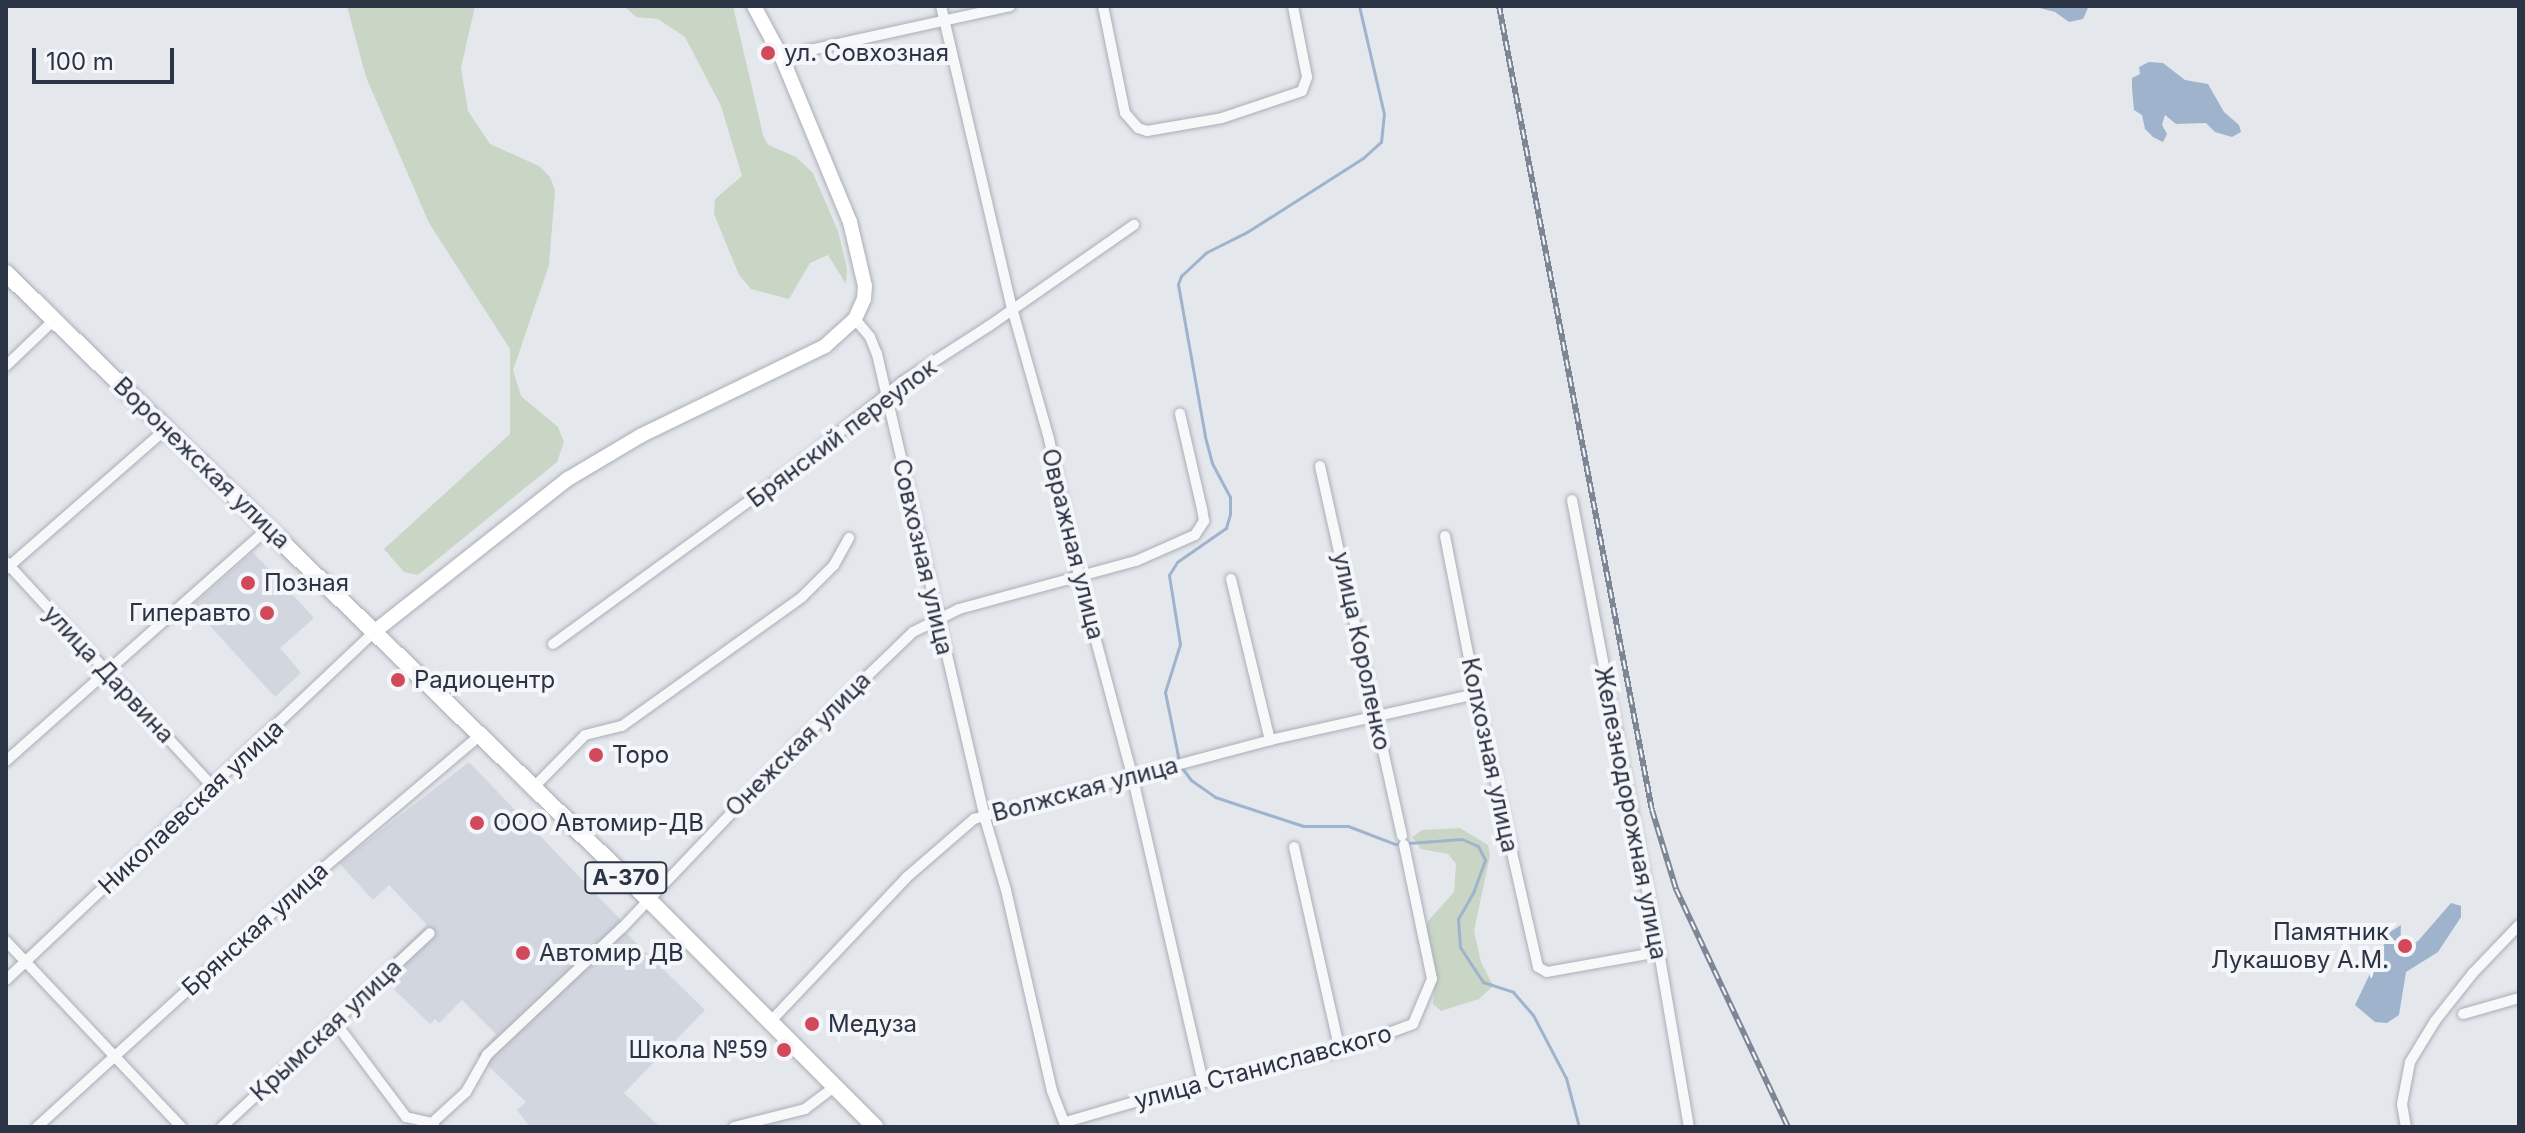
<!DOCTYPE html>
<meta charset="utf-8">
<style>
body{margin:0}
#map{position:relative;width:2525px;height:1133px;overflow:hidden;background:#e4e7ec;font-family:Inter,sans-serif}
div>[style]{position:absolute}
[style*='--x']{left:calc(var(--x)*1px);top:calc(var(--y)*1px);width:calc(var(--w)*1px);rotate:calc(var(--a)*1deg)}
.built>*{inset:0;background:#d2d6de}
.green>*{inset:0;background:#c9d6c5}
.water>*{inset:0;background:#9fb4cc}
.stream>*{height:3px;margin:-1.5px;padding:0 1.5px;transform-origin:1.5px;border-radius:1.5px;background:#9fb4cc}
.roads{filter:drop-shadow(0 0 2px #a9aeb7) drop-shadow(0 0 2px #a9aeb7)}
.minor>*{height:10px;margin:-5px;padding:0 5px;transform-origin:5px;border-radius:5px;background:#f7f8fa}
.major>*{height:14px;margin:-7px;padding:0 7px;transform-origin:7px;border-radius:7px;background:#fff}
.highway>*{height:16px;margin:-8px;padding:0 8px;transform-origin:8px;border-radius:8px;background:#fff}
.rail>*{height:6px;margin-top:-3px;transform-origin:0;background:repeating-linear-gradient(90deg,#f4f6f9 0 9px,#7d8696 0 18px);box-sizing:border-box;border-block:2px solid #7d8696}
.dots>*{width:22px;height:22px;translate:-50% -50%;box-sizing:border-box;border:4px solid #f4f6f9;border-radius:50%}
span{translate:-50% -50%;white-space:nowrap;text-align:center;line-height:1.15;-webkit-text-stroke:8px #f4f6f9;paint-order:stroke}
.shield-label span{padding:2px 6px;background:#f4f6f9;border:2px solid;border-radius:6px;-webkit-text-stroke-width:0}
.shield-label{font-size:22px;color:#2b3445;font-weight:700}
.poi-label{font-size:24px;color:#2b3445}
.left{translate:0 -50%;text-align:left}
.right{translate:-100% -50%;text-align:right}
.street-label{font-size:24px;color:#2b3445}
.frame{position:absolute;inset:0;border:8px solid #2b3445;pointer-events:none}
.scale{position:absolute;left:32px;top:48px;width:142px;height:36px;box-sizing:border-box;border:4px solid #2b3445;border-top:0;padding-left:10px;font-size:24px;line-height:28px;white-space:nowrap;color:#2b3445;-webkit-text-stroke:6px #f4f6f9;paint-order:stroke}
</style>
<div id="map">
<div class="built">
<div style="clip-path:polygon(253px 552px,314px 618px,280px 648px,301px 673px,275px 697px,192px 606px)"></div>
<div style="clip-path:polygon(469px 762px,619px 918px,625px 932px,705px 1010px,624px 1093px,660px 1127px,530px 1127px,517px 1110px,526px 1102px,477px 1055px,496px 1034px,462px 1000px,439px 1023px,435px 1019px,430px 1024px,377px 973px,427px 925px,389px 885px,373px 900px,339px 863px)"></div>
</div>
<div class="green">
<div style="clip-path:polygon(347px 6px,475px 6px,461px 68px,468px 111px,490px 144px,539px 166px,550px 177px,555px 190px,549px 265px,513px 370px,521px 396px,558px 427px,564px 442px,557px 462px,418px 575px,404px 572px,384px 549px,510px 434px,510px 349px,429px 223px,366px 77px)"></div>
<div style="clip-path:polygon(624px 6px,733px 6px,763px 135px,768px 145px,796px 157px,813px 173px,838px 231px,847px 269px,846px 284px,828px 255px,810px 263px,789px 299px,751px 289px,739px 275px,714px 214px,715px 199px,742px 176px,721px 106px,685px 37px,658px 19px,636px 17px)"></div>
<div style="clip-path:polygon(1460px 828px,1488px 845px,1490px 855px,1474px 931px,1481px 962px,1493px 986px,1479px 999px,1441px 1011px,1433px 1004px,1435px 972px,1426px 930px,1428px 921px,1454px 892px,1456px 864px,1448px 854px,1421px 849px,1412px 837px,1422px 830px)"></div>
</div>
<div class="water">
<div style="clip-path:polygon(2032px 6px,2087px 6px,2088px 8px,2083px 19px,2069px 22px,2055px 12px)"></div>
<div style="clip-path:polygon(2149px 62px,2163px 63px,2185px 80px,2208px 84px,2224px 112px,2239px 125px,2241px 132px,2232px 137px,2215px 132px,2206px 123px,2176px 124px,2165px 115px,2162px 125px,2167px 134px,2163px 142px,2153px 137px,2145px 129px,2142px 115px,2134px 110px,2132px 88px,2132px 78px,2140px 74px,2139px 67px)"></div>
<div style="clip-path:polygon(2451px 903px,2461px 906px,2461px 917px,2438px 952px,2406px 972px,2399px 1015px,2387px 1023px,2375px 1022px,2355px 1005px,2390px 932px,2401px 925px,2400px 951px,2418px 941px)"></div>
</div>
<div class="stream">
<div style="--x:1179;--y:761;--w:70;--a:-101.5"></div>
<div style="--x:1165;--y:692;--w:50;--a:-72.6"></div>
<div style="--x:1180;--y:644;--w:70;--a:-99.1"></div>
<div style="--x:1169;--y:575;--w:15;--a:-58"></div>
<div style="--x:1177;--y:562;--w:60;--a:-34.8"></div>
<div style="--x:1226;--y:528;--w:15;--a:-74"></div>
<div style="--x:1230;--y:514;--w:17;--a:-90"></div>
<div style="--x:1230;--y:497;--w:38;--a:-118"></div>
<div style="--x:1212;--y:463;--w:28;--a:-105"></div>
<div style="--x:1205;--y:436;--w:154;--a:-100.1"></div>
<div style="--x:1178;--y:284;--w:9;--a:-69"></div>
<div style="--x:1181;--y:276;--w:35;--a:-43"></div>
<div style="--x:1207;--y:252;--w:45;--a:-26.6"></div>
<div style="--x:1247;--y:232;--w:138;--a:-32.5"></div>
<div style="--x:1363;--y:158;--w:24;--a:-42"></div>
<div style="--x:1381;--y:142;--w:28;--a:-84"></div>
<div style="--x:1384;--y:114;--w:111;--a:-103"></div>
<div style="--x:1182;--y:768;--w:15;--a:53"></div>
<div style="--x:1191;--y:780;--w:29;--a:35"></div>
<div style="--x:1215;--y:797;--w:93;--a:18.2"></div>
<div style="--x:1303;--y:826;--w:45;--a:0"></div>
<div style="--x:1348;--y:826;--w:50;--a:21"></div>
<div style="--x:1395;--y:844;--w:67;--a:-4.3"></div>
<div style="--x:1462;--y:839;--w:17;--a:24"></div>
<div style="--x:1478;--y:846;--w:16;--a:63"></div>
<div style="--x:1485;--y:860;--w:33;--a:110"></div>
<div style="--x:1474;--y:891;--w:32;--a:120"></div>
<div style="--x:1458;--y:919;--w:28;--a:86"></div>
<div style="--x:1460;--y:947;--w:42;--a:56.7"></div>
<div style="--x:1483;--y:982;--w:32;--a:18"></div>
<div style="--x:1513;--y:992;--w:30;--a:49"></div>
<div style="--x:1533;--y:1015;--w:71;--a:62.4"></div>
<div style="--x:1566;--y:1078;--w:51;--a:75.1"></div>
</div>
<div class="roads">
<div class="minor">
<div style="--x:941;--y:6;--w:310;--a:76.8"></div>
<div style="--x:1012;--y:308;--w:136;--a:74.2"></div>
<div style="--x:1049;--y:439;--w:141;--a:77.7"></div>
<div style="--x:1079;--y:577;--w:209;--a:75"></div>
<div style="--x:1133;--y:779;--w:311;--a:77"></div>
<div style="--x:1103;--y:6;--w:109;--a:78.4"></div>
<div style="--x:1125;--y:113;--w:20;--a:49"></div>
<div style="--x:1138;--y:128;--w:9;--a:18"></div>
<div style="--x:1147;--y:131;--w:76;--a:-9.8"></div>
<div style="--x:1222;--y:118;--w:84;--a:-18.6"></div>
<div style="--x:1302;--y:91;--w:15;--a:-70"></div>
<div style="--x:1307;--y:77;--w:72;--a:-101.2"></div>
<div style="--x:783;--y:60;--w:25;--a:-21"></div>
<div style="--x:806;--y:51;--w:209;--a:-12.4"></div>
<div style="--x:855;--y:319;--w:23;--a:50"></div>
<div style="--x:870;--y:337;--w:18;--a:68"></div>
<div style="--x:877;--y:354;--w:473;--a:76.9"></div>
<div style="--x:984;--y:815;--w:78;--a:73.7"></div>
<div style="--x:1006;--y:890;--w:206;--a:77.1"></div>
<div style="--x:1052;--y:1091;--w:39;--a:69"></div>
<div style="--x:6;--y:366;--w:66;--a:-43.8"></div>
<div style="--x:1320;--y:466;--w:379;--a:77.5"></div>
<div style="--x:1572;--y:500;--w:460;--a:79.1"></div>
<div style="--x:1659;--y:952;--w:178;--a:80.3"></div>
<div style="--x:1445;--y:536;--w:161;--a:78.9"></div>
<div style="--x:1476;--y:694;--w:280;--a:77.2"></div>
<div style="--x:1538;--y:967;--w:10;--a:29"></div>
<div style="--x:1547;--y:972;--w:114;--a:-10.1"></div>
<div style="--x:6;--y:562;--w:306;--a:47.4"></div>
<div style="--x:6;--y:569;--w:214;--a:-41.2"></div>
<div style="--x:1231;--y:579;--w:166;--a:76.4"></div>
<div style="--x:553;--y:644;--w:301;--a:-36.1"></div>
<div style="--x:796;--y:467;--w:136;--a:-38.7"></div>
<div style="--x:902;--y:382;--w:103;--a:-32.8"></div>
<div style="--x:989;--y:326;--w:177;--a:-34.9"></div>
<div style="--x:6;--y:761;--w:351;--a:-41.6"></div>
<div style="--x:533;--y:788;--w:74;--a:-45.5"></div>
<div style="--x:585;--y:735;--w:38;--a:-14"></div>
<div style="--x:622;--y:726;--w:221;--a:-35.6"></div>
<div style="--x:802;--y:597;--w:45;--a:-45"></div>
<div style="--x:834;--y:565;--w:31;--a:-61"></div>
<div style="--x:1294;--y:847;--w:209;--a:77.3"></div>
<div style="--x:6;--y:941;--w:255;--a:46.7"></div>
<div style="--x:6;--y:980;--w:506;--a:-43.4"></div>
<div style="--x:2463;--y:1014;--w:58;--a:-15.9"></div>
<div style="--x:335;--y:1022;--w:119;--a:53.2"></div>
<div style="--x:406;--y:1117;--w:27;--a:13"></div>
<div style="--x:432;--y:1123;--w:5;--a:53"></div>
<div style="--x:770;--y:1022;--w:199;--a:-46.6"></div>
<div style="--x:907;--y:877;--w:89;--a:-40.9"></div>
<div style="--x:974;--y:819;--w:306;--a:-14.9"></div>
<div style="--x:1270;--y:740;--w:211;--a:-12.6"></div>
<div style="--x:1066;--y:1122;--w:143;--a:-16.3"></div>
<div style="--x:1203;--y:1082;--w:140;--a:-12.8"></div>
<div style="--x:1340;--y:1051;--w:78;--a:-20.3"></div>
<div style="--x:1413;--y:1024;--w:49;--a:-67.1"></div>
<div style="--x:1432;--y:979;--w:137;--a:-101.8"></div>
<div style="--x:432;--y:1123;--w:46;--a:-42.4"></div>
<div style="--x:466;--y:1092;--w:43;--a:-60.4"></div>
<div style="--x:487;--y:1055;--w:185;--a:-43.3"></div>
<div style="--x:622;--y:928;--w:257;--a:-46.4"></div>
<div style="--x:799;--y:742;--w:158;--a:-44"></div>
<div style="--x:913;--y:632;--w:51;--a:-26.6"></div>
<div style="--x:959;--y:609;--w:183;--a:-15.2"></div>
<div style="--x:1136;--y:561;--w:64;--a:-23.8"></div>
<div style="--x:1195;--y:535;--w:17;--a:-57"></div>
<div style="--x:1204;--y:521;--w:12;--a:-99"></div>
<div style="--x:1202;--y:509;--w:98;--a:-103"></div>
<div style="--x:37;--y:1127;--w:348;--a:-42.3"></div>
<div style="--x:294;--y:893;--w:243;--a:-40.3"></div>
<div style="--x:222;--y:1127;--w:284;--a:-43"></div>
<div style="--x:734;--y:1127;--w:73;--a:-14.2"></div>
<div style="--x:805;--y:1109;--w:38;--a:-37"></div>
<div style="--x:2406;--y:1127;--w:23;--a:-100"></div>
<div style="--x:2402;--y:1104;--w:43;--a:-79.2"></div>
<div style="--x:2410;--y:1062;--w:48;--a:-58.6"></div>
<div style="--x:2435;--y:1021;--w:61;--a:-51.6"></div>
<div style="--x:2473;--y:973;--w:66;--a:-46.2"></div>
</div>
<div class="major">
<div style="--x:374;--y:632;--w:247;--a:-38.3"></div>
<div style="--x:568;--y:479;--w:84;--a:-30.8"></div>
<div style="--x:640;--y:436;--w:206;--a:-25.9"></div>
<div style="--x:825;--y:346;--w:40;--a:-42"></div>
<div style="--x:855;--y:319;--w:22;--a:-66"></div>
<div style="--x:864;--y:299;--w:13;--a:-86"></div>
<div style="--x:865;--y:286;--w:66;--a:-103.2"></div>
<div style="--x:850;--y:222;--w:175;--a:-112.5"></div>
<div style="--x:783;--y:60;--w:61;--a:-118.2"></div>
</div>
<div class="highway">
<div style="--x:6;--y:273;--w:897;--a:44.28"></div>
<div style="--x:648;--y:899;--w:322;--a:45.1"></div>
</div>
</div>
<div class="rail">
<div style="--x:1499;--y:6;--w:818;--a:79.23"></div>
<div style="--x:1652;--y:810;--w:83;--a:73.1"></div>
<div style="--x:1676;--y:889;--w:263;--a:64.8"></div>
</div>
<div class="dots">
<div style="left:768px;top:53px;background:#d1495b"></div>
<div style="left:248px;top:583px;background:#d1495b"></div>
<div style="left:267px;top:613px;background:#d1495b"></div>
<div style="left:398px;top:680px;background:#d1495b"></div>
<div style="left:596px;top:755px;background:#d1495b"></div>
<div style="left:477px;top:823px;background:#d1495b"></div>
<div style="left:2405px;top:946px;background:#d1495b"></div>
<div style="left:523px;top:953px;background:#d1495b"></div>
<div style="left:812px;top:1024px;background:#d1495b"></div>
<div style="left:784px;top:1050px;background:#d1495b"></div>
</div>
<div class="shield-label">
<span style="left:626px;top:878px">А-370</span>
</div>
<div class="poi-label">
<span class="left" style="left:784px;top:53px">ул. Совхозная</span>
<span class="left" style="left:264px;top:583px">Позная</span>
<span class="right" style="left:251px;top:613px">Гиперавто</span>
<span class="left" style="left:414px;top:680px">Радиоцентр</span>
<span class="left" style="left:612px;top:755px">Торо</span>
<span class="left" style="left:493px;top:823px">ООО Автомир-ДВ</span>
<span class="right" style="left:2389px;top:946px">Памятник<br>Лукашову А.М.</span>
<span class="left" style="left:539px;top:953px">Автомир ДВ</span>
<span class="left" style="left:828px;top:1024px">Медуза</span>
<span class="right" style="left:768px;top:1050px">Школа №59</span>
</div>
<div class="street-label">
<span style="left:842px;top:433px;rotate:-37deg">Брянский переулок</span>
<span style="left:202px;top:463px;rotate:44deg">Воронежская улица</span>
<span style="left:1073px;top:544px;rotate:76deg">Овражная улица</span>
<span style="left:923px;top:557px;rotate:77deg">Совхозная улица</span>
<span style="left:1362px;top:651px;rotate:78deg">улица Короленко</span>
<span style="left:109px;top:674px;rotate:47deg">улица Дарвина</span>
<span style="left:798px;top:744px;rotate:-45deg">Онежская улица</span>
<span style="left:1490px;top:755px;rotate:78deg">Колхозная улица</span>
<span style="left:1085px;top:789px;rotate:-15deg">Волжская улица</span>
<span style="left:191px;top:807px;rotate:-43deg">Николаевская улица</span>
<span style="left:1631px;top:813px;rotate:79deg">Железнодорожная улица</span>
<span style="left:255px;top:929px;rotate:-42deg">Брянская улица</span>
<span style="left:326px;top:1030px;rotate:-43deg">Крымская улица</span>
<span style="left:1263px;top:1067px;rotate:-15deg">улица Станиславского</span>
</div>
<div class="frame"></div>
<div class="scale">100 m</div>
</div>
